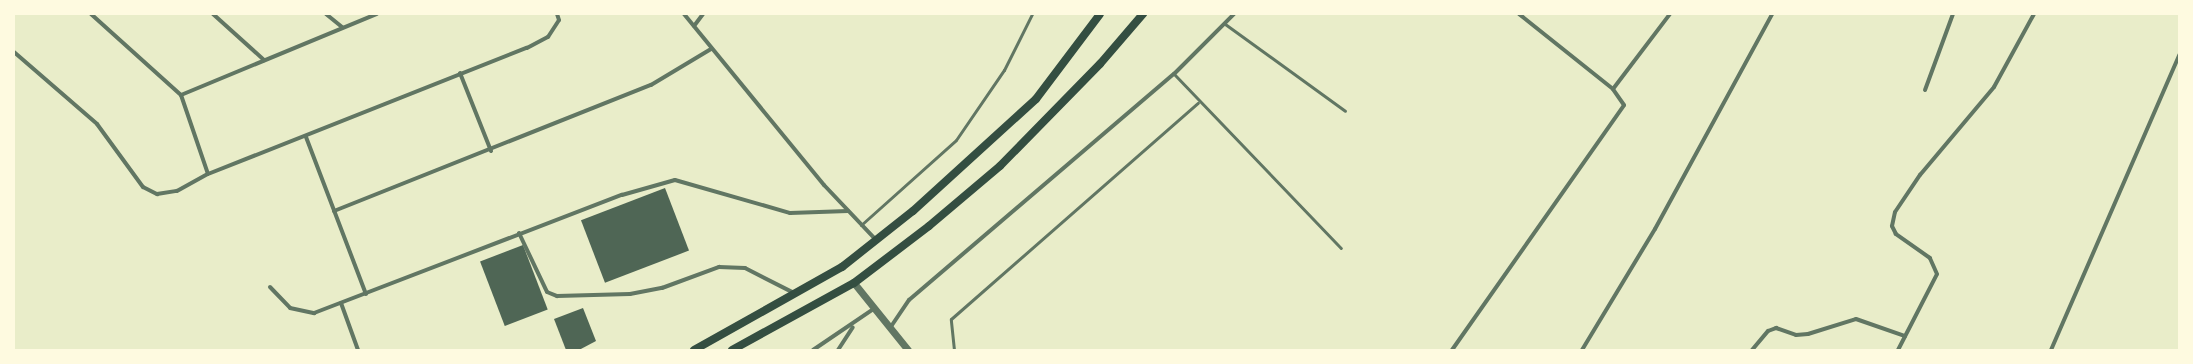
<!DOCTYPE html>
<style>
body{margin:0}
#map{position:relative;width:2193px;height:364px;overflow:hidden;background:#e9edc9;font-family:Quicksand,sans-serif}
div>[style]{position:absolute}
[style*='--x']{left:calc(var(--x)*1px);top:calc(var(--y)*1px);width:calc(var(--w)*1px);rotate:calc(var(--a)*1deg)}
.building>*{inset:0;background:#4f6655;transform-origin:0 0}
.service>*{height:3px;margin:-1.5px;padding:0 1.5px;transform-origin:1.5px;border-radius:1.5px;background:#617663}
.minor>*{height:4px;margin:-2px;padding:0 2px;transform-origin:2px;border-radius:2px;background:#617663}
.tertiary>*{height:7px;margin:-3.5px;padding:0 3.5px;transform-origin:3.5px;border-radius:3.5px;background:#617663}
.secondary>*{height:8px;margin:-4px;padding:0 4px;transform-origin:4px;border-radius:4px;background:#344e41}
span{translate:-50% -50%;white-space:nowrap;text-align:center;line-height:1.15;-webkit-text-stroke:4px #fefae0;paint-order:stroke}
.frame{position:absolute;inset:0;border:15px solid #fefae0;pointer-events:none}
</style>
<div id="map">
<div class="building">
<div style="left:665px;top:188px;width:67px;height:90px;rotate:69deg"></div>
<div style="left:523px;top:245px;width:69px;height:46px;rotate:69deg"></div>
<div style="clip-path:polygon(583px 308px,596px 341px,579px 350px,566px 350px,554px 319px)"></div>
</div>
<div class="service">
<div style="--x:1225;--y:24;--w:148;--a:35.9"></div>
<div style="--x:1174;--y:74;--w:241;--a:46.2"></div>
<div style="--x:861;--y:225;--w:127;--a:-41.8"></div>
<div style="--x:956;--y:140;--w:85;--a:-55.6"></div>
<div style="--x:1004;--y:70;--w:63;--a:-63.4"></div>
<div style="--x:954;--y:350;--w:31;--a:-96"></div>
<div style="--x:951;--y:319;--w:328;--a:-41.2"></div>
</div>
<div class="minor">
<div style="--x:91;--y:14;--w:121;--a:42"></div>
<div style="--x:181;--y:95;--w:83;--a:71.1"></div>
<div style="--x:213;--y:14;--w:69;--a:42"></div>
<div style="--x:326;--y:14;--w:21;--a:39"></div>
<div style="--x:684;--y:14;--w:221;--a:50.7"></div>
<div style="--x:824;--y:185;--w:76;--a:46.6"></div>
<div style="--x:694;--y:26;--w:15;--a:-53"></div>
<div style="--x:14;--y:52;--w:110;--a:40.9"></div>
<div style="--x:97;--y:124;--w:78;--a:53.9"></div>
<div style="--x:143;--y:187;--w:16;--a:27"></div>
<div style="--x:157;--y:194;--w:20;--a:-9"></div>
<div style="--x:177;--y:191;--w:35;--a:-29"></div>
<div style="--x:208;--y:174;--w:343;--a:-21.6"></div>
<div style="--x:527;--y:48;--w:24;--a:-28"></div>
<div style="--x:548;--y:37;--w:20;--a:-57"></div>
<div style="--x:559;--y:20;--w:6;--a:-108"></div>
<div style="--x:460;--y:73;--w:84;--a:68.3"></div>
<div style="--x:1613;--y:89;--w:94;--a:-52.8"></div>
<div style="--x:1925;--y:90;--w:81;--a:-69.8"></div>
<div style="--x:181;--y:95;--w:212;--a:-22.5"></div>
<div style="--x:306;--y:137;--w:168;--a:69.1"></div>
<div style="--x:334;--y:211;--w:341;--a:-21.7"></div>
<div style="--x:651;--y:85;--w:70;--a:-31"></div>
<div style="--x:519;--y:233;--w:65;--a:64.6"></div>
<div style="--x:547;--y:292;--w:11;--a:22"></div>
<div style="--x:557;--y:296;--w:73;--a:-1.6"></div>
<div style="--x:630;--y:294;--w:33;--a:-11"></div>
<div style="--x:662;--y:288;--w:61;--a:-20.2"></div>
<div style="--x:719;--y:267;--w:26;--a:2"></div>
<div style="--x:745;--y:268;--w:57;--a:27"></div>
<div style="--x:270;--y:287;--w:29;--a:46"></div>
<div style="--x:290;--y:308;--w:25;--a:12"></div>
<div style="--x:314;--y:313;--w:330;--a:-21"></div>
<div style="--x:622;--y:195;--w:55;--a:-15.8"></div>
<div style="--x:675;--y:180;--w:120;--a:16"></div>
<div style="--x:790;--y:213;--w:58;--a:-2"></div>
<div style="--x:341;--y:303;--w:50;--a:70.1"></div>
<div style="--x:890;--y:328;--w:34;--a:-56"></div>
<div style="--x:909;--y:300;--w:348;--a:-40.5"></div>
<div style="--x:1174;--y:74;--w:85;--a:-45"></div>
<div style="--x:813;--y:350;--w:75;--a:-34.1"></div>
<div style="--x:838;--y:350;--w:27;--a:-57"></div>
<div style="--x:1452;--y:350;--w:299;--a:-54.9"></div>
<div style="--x:1624;--y:105;--w:19;--a:-125"></div>
<div style="--x:1613;--y:89;--w:120;--a:-141.4"></div>
<div style="--x:1582;--y:350;--w:141;--a:-58.9"></div>
<div style="--x:1655;--y:229;--w:245;--a:-61.4"></div>
<div style="--x:1752;--y:350;--w:25;--a:-50"></div>
<div style="--x:1768;--y:331;--w:9;--a:-21"></div>
<div style="--x:1776;--y:328;--w:21;--a:19"></div>
<div style="--x:1796;--y:335;--w:12;--a:-5"></div>
<div style="--x:1808;--y:334;--w:50;--a:-17.4"></div>
<div style="--x:1856;--y:319;--w:52;--a:19.1"></div>
<div style="--x:1898;--y:350;--w:85;--a:-62.8"></div>
<div style="--x:1937;--y:274;--w:17;--a:-114"></div>
<div style="--x:1930;--y:258;--w:42;--a:-144.8"></div>
<div style="--x:1896;--y:234;--w:9;--a:-117"></div>
<div style="--x:1892;--y:226;--w:14;--a:-78"></div>
<div style="--x:1895;--y:212;--w:45;--a:-56"></div>
<div style="--x:1920;--y:175;--w:115;--a:-49.9"></div>
<div style="--x:1994;--y:87;--w:83;--a:-61.3"></div>
<div style="--x:2051;--y:350;--w:322;--a:-66.5"></div>
</div>
<div class="tertiary">
<div style="--x:854;--y:283;--w:86;--a:51.1"></div>
</div>
<div class="secondary">
<div style="--x:694;--y:350;--w:170;--a:-29.3"></div>
<div style="--x:842;--y:267;--w:90;--a:-38.3"></div>
<div style="--x:913;--y:211;--w:166;--a:-42.3"></div>
<div style="--x:1036;--y:99;--w:106;--a:-53"></div>
<div style="--x:732;--y:350;--w:139;--a:-28.8"></div>
<div style="--x:854;--y:283;--w:94;--a:-37.2"></div>
<div style="--x:929;--y:226;--w:93;--a:-40.2"></div>
<div style="--x:1000;--y:166;--w:143;--a:-45.6"></div>
<div style="--x:1100;--y:64;--w:66;--a:-49.3"></div>
</div>
<div class="frame"></div>
</div>
